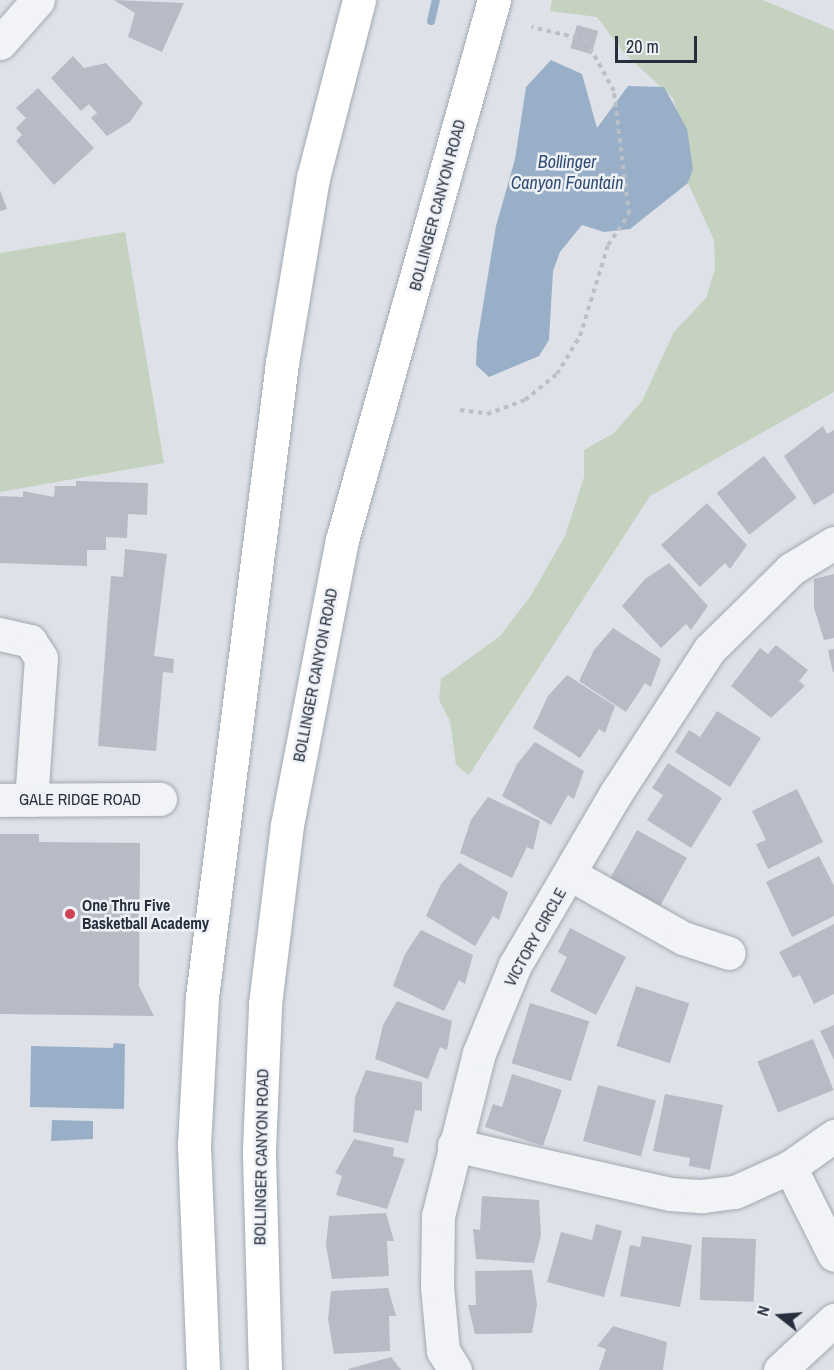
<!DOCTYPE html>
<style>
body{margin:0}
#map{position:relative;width:834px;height:1370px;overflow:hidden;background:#dee2e8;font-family:"Archivo Narrow",sans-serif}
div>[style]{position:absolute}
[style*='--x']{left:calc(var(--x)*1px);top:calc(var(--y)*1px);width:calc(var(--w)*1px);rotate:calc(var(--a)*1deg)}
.green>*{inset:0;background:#c4d2bf}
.water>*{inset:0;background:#99afc8}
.stream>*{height:8px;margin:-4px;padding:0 4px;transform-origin:4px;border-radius:4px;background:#99afc8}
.building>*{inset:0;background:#b6bbc5;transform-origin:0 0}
.path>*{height:4px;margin-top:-2px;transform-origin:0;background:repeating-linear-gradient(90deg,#bcc0c6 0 4.5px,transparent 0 9px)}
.roads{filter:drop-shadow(0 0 2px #a3a9b2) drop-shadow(0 0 2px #a3a9b2)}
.minor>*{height:33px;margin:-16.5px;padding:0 16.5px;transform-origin:16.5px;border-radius:16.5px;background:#f1f3f6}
.major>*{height:33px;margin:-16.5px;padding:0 16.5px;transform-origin:16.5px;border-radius:16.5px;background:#fff}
.dots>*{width:16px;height:16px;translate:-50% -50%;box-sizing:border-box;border:3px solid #eef1f6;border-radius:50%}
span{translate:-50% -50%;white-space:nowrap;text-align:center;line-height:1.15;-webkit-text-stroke:5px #eef1f6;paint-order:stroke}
.street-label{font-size:16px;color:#272f3f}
.poi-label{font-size:16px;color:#272f3f;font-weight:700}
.left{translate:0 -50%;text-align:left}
.water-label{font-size:18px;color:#314d73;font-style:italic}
.north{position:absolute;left:750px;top:1286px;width:60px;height:60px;-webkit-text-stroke:4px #eef1f6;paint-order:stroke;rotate:287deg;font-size:16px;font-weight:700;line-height:24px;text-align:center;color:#272f3f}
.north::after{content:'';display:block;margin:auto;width:21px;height:27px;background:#272f3f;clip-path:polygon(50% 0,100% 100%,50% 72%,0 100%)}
.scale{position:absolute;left:615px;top:36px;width:82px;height:27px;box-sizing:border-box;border:3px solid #272f3f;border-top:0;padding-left:8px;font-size:18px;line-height:21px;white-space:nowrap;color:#272f3f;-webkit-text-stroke:4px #eef1f6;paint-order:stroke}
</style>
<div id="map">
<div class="green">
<div style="clip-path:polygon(552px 0,763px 0,834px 30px,834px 392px,650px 496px,469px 775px,456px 765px,450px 721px,439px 700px,441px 679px,500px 636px,530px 597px,565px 536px,584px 477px,584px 450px,614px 433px,642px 401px,674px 332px,706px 298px,715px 269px,714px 240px,688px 183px,693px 169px,673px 98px,623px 52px,597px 17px,550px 11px)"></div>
<div style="clip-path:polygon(125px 232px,164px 463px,0 492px,0 253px)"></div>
</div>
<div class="water">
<div style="clip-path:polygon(551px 60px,582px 74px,597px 128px,628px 86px,664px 87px,687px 129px,693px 169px,688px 183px,630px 229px,604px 232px,582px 225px,560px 252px,553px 271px,549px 340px,539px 356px,489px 377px,476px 365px,477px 342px,496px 226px,515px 159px,526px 87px)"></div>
<div style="clip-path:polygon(114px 1043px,125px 1044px,124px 1109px,30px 1107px,31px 1046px,113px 1048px)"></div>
<div style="clip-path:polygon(52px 1120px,93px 1121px,93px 1139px,51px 1141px)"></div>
</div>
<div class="stream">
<div style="--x:431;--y:21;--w:22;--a:-77"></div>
</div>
<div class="building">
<div style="clip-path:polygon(114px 0,184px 3px,162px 52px,128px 37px,135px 13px)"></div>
<div style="left:577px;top:25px;width:22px;height:24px;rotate:16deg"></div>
<div style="clip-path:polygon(73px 56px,84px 68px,106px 63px,143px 103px,130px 122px,107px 136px,91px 118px,97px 113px,89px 104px,81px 111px,51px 78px)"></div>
<div style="clip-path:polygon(38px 88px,94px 148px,54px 185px,16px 141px,22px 135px,16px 128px,26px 118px,16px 108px)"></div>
<div style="clip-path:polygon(0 190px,7px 209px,0 211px)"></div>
<div style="clip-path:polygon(823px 426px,827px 434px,834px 430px,834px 493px,814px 505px,784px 456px)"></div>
<div style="left:764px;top:456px;width:53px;height:60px;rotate:52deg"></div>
<div style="clip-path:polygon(76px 481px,148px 483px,147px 515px,128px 514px,127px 538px,106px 537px,106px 550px,87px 550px,87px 566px,0 563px,0 496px,23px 497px,23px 491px,54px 497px,55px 486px,76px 486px)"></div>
<div style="clip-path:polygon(707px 503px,747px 545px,730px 569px,725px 563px,700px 587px,661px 545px)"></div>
<div style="clip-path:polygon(125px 549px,167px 554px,154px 656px,174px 659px,173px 673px,163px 672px,156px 751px,98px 746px,111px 576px,123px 577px)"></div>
<div style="clip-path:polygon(669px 563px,708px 606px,691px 630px,686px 624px,661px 648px,622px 606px,645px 579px)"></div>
<div style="clip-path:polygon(834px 574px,834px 638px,824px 640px,814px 608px,814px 579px)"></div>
<div style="clip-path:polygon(613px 628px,661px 659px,651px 687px,645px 683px,626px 712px,579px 681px,594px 650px)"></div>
<div style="clip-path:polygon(776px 645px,808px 670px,799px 681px,805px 686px,771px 718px,731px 686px,760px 648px,768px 654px)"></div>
<div style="clip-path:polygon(834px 649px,834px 672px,833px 672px,828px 650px)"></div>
<div style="clip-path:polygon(567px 675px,615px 706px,605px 733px,599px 729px,580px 758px,533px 728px,548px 696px)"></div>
<div style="clip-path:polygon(717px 711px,761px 738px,730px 787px,675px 752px,689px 730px,700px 737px)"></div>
<div style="clip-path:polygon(535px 742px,584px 771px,574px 799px,568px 795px,551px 825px,502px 796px,517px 764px)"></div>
<div style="clip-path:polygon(668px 763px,722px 798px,691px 848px,647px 820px,663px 795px,652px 788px)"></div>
<div style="clip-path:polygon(797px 789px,823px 842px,768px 869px,756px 844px,766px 840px,752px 811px)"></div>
<div style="clip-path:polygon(488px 797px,540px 821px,533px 850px,527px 847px,512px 878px,460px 853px,471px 820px)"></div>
<div style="left:637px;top:830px;width:57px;height:55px;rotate:29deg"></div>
<div style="clip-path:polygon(0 834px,39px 834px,39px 842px,140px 843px,139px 986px,154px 1016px,0 1014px)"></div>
<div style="clip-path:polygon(819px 856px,834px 886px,834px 916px,792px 937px,766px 882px)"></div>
<div style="clip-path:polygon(459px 863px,508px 892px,499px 920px,493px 916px,475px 946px,426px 916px,441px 884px)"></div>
<div style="clip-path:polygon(834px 924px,834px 994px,814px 1004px,800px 975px,793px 978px,779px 952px)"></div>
<div style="clip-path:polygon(570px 928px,626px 957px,596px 1015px,550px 991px,567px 957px,558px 952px)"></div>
<div style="clip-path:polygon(421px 930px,473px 955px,465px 984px,459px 980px,444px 1011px,393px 986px,405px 954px)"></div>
<div style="left:636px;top:986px;width:56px;height:63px;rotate:18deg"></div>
<div style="clip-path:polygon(397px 1001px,452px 1021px,447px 1050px,440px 1047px,428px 1079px,375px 1059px,383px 1025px)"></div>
<div style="left:530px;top:1003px;width:62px;height:63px;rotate:17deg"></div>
<div style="clip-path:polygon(834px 1025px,834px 1060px,820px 1031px)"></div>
<div style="left:813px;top:1039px;width:55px;height:60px;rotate:68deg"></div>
<div style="clip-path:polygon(366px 1070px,422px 1082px,422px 1111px,415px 1110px,408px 1143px,353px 1132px,355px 1097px)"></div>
<div style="clip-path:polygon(512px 1074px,562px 1090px,543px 1146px,485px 1127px,493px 1104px,502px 1107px)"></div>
<div style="left:598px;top:1085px;width:60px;height:58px;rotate:15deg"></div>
<div style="clip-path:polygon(665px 1094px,723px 1105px,710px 1170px,689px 1166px,690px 1158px,653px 1151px)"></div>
<div style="clip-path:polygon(354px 1139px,394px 1148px,393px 1156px,405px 1159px,387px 1209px,336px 1195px,342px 1176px,335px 1173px)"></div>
<div style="clip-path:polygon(482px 1196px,539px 1200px,541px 1235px,534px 1263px,476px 1259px,473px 1229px,480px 1230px)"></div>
<div style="clip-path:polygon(386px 1213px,394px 1241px,387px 1241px,389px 1276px,332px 1279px,326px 1245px,329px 1216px)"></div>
<div style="clip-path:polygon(596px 1224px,622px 1231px,604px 1297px,547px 1282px,561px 1232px,592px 1240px)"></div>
<div style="clip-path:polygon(642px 1236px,692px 1245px,680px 1307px,620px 1296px,630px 1245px,640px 1247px)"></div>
<div style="left:702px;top:1237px;width:54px;height:63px;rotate:2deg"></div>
<div style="clip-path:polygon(532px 1270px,537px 1305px,532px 1333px,475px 1334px,468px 1305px,476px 1305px,475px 1271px)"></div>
<div style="clip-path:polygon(388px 1288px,396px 1316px,389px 1316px,390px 1351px,334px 1354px,328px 1319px,331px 1291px)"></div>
<div style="clip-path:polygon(613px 1326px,667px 1342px,663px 1370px,599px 1370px,606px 1349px,597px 1346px)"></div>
<div style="clip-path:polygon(391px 1357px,401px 1370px,348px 1370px,348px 1369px)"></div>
</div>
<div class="path">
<div style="--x:460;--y:410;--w:27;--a:8"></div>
<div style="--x:487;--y:414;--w:40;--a:-20.2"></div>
<div style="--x:525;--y:400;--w:41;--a:-39.1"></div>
<div style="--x:557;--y:374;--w:44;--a:-58.8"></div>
<div style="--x:580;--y:336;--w:95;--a:-72.9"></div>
<div style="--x:608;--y:245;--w:37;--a:-56"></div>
<div style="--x:629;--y:214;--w:124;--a:-97"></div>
<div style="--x:614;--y:91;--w:58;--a:-118.8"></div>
<div style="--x:586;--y:40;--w:56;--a:-166.5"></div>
</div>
<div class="roads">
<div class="minor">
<div style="--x:0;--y:43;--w:57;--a:-48.5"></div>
<div style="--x:0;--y:634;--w:31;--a:13"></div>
<div style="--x:30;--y:641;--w:20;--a:57"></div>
<div style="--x:41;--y:658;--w:142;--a:94"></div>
<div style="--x:0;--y:800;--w:160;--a:-0.4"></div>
<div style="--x:570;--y:874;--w:130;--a:29.5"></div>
<div style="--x:683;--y:938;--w:48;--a:18.1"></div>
<div style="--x:454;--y:1145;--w:221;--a:12.8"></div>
<div style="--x:670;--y:1194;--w:32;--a:4"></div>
<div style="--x:702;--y:1196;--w:33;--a:-7"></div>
<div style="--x:735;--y:1192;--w:60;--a:-24.4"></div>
<div style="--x:790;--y:1167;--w:54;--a:-35.2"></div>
<div style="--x:790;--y:1167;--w:98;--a:63.4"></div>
<div style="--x:455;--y:1370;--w:22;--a:-122"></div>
<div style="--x:443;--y:1351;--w:65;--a:-95.3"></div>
<div style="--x:437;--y:1286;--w:70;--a:-89.2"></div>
<div style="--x:438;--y:1216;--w:168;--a:-75.9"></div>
<div style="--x:479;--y:1053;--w:95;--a:-67.8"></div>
<div style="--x:515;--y:965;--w:199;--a:-59.6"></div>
<div style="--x:616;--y:793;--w:172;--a:-56.9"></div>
<div style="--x:710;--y:649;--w:114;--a:-44.6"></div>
<div style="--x:791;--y:569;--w:50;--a:-31.2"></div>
<div style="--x:780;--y:1370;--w:74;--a:-42.8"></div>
</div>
<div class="major">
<div style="--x:203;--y:1370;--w:225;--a:-92.3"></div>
<div style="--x:194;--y:1145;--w:148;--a:-86.9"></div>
<div style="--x:202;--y:997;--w:639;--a:-82.81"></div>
<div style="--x:282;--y:363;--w:188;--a:-80.5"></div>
<div style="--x:313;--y:178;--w:184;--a:-75.5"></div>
<div style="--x:265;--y:1370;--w:220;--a:-91.6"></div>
<div style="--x:259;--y:1150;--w:146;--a:-87.6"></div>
<div style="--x:265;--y:1004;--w:180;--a:-83"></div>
<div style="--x:287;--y:825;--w:290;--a:-79.1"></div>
<div style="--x:342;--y:540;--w:561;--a:-74.28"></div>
</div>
</div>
<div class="dots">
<div style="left:70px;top:914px;background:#ce4254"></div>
</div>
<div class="street-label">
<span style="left:437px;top:205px;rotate:-75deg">BOLLINGER CANYON ROAD</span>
<span style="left:315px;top:675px;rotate:-79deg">BOLLINGER CANYON ROAD</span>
<span style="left:80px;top:799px">GALE RIDGE ROAD</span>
<span style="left:535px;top:937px;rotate:-61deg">VICTORY CIRCLE</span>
<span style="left:261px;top:1157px;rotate:-89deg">BOLLINGER CANYON ROAD</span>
</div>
<div class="poi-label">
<span class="left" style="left:82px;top:914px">One Thru Five<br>Basketball Academy</span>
</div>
<div class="water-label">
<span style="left:567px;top:173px">Bollinger<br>Canyon Fountain</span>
</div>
<div class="north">N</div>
<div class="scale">20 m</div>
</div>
